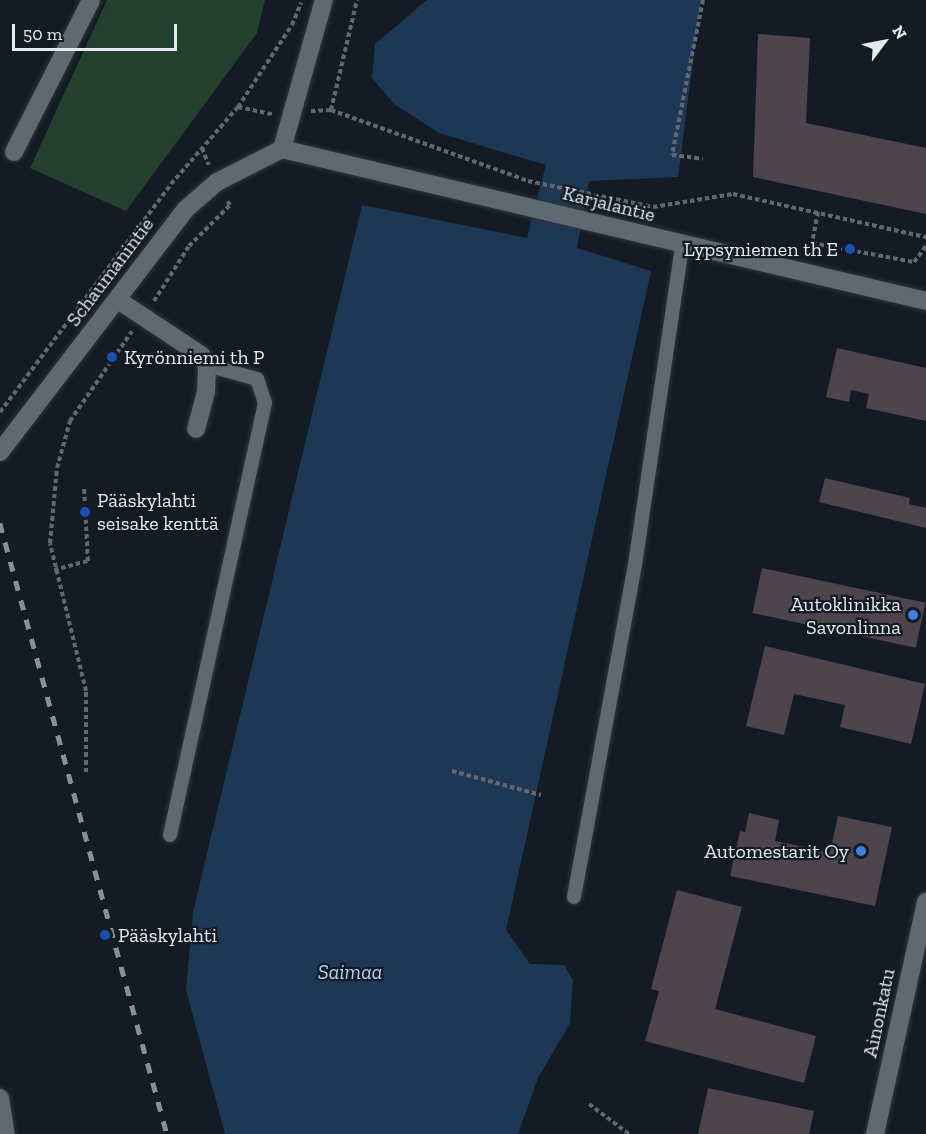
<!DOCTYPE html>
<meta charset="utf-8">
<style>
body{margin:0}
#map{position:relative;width:926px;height:1134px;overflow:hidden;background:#151b24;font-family:"Zilla Slab",serif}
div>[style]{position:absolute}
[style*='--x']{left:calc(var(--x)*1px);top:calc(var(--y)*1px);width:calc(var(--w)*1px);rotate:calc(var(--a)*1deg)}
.green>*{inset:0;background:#23412e}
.water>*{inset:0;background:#1c3855}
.building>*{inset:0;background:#4d444c;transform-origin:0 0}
.path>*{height:4px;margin-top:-2px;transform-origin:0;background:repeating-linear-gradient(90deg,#636870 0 4.5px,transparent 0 7.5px)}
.roads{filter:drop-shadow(0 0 2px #30343a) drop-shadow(0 0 2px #30343a)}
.lane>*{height:14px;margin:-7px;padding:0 7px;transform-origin:7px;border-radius:7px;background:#606872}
.street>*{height:18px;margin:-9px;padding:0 9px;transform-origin:9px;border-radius:9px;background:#606872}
.secondary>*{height:18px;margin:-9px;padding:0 9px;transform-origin:9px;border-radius:9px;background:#606872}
.rail>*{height:4.5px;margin-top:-2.25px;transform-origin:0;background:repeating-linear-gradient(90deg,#8a8f96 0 10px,transparent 0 20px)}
.dots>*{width:16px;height:16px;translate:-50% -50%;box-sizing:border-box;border:3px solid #151b24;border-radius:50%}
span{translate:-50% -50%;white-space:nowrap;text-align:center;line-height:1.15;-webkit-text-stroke:4.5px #151b24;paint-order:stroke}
.street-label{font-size:20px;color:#e6eaf0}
.poi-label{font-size:20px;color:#e6eaf0}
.right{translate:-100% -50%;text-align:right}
.left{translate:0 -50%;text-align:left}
.water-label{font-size:21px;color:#abd1fc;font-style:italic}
.north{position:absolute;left:854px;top:12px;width:60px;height:60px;-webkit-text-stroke:4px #151b24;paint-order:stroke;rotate:58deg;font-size:16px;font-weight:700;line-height:24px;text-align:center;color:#e6eaf0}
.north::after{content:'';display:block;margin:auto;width:21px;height:27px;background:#e6eaf0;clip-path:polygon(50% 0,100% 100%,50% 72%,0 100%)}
.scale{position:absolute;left:12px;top:24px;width:165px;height:27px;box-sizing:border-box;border:3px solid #e6eaf0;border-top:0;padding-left:8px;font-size:18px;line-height:21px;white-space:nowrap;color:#e6eaf0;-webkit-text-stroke:4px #151b24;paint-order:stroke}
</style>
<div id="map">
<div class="green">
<div style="clip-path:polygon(107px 0,265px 0,257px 33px,126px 211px,30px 168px)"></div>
</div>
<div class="water">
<div style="clip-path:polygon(427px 0,701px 0,678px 177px,589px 181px,577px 248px,651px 271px,506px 930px,530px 964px,564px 965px,573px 980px,570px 1023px,538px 1078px,518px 1134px,225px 1134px,186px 990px,193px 912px,362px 205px,527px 238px,546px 165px,439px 133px,394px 104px,372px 78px,375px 44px)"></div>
</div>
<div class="building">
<div style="clip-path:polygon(758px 34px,810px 38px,806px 123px,926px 148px,926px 214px,753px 177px)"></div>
<div style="clip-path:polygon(837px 348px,926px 368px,926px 421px,866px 408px,869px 394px,851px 390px,849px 402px,826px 397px)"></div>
<div style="clip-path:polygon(825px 478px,910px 498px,909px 504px,926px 508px,926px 528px,819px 502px)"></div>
<div style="left:762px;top:568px;width:167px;height:46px;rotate:12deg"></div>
<div style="clip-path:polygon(765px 646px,925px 684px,911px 744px,840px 727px,845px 705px,794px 694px,784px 735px,746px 726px)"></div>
<div style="clip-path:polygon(749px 813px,779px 820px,775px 841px,830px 852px,838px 816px,892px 827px,875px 906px,730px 876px,740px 831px,745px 832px)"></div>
<div style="clip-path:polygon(677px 890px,742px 907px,715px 1009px,816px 1036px,804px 1083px,645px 1041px,659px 991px,651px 989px)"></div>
<div style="clip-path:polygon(708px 1088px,814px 1111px,809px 1134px,698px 1134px)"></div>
</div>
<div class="path">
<div style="--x:703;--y:0;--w:158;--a:101.3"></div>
<div style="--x:672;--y:155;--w:31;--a:7"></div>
<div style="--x:238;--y:107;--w:98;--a:-56.6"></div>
<div style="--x:292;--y:25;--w:24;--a:-68"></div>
<div style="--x:331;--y:110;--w:113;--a:-76.7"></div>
<div style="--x:311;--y:111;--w:20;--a:-3"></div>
<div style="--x:331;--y:110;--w:209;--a:19.8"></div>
<div style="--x:528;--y:181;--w:128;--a:11.7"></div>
<div style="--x:653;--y:207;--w:81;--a:-9.2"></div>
<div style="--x:733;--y:194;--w:198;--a:12.6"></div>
<div style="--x:202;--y:148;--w:18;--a:68"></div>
<div style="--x:818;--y:212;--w:32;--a:101"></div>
<div style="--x:812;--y:243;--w:104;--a:10.6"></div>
<div style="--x:914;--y:262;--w:20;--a:-53"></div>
<div style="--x:154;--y:301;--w:65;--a:-57.5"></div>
<div style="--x:189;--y:246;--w:58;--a:-45"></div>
<div style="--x:230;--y:205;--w:7;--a:-124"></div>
<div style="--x:0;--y:412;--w:285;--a:-53.1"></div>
<div style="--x:171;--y:184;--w:102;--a:-49"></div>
<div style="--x:238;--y:107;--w:35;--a:12"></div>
<div style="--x:54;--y:570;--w:35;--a:-15"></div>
<div style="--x:88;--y:561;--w:73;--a:-93.1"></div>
<div style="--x:452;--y:771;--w:92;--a:15.1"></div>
<div style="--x:86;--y:772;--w:81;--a:-90"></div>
<div style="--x:86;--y:691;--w:152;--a:-103.7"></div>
<div style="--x:50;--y:543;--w:75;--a:-84.7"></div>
<div style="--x:57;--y:468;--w:49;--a:-74.5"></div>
<div style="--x:70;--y:421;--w:109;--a:-55.4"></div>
<div style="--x:589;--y:1104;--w:50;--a:36.9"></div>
</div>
<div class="roads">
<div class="lane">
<div style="--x:170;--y:835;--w:442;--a:-77.6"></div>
<div style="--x:265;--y:403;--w:25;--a:-108"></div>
<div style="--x:257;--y:379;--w:52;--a:-164.4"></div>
<div style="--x:574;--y:897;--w:338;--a:-79.6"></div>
<div style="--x:635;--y:565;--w:322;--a:-81.6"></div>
</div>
<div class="street">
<div style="--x:282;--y:149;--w:155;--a:-74.3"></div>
<div style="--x:14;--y:152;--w:170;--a:-63.1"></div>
<div style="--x:118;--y:300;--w:100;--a:33.5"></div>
<div style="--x:201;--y:355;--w:12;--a:59"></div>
<div style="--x:207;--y:365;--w:27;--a:92"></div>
<div style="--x:206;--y:392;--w:38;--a:105"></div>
<div style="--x:875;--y:1134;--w:238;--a:-77.6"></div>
</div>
<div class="secondary">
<div style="--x:0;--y:452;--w:306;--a:-52.6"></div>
<div style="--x:186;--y:209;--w:41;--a:-41.1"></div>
<div style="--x:217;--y:182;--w:73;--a:-26.9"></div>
<div style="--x:282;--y:149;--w:662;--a:13.28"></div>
<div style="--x:0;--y:1098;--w:36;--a:81"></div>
</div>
</div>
<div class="rail">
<div style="--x:0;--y:523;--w:633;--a:74.71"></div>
</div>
<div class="dots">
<div style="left:850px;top:249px;background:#1a4fb4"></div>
<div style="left:112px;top:357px;background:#1a4fb4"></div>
<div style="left:85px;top:512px;background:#1a4fb4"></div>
<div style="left:913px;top:615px;background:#3f7fe0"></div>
<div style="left:861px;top:851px;background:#3f7fe0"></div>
<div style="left:105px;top:935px;background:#1a4fb4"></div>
</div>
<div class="street-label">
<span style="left:609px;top:204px;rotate:14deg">Karjalantie</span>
<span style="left:110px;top:272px;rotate:-53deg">Schaumanintie</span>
<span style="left:879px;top:1013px;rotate:-78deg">Ainonkatu</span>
</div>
<div class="poi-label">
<span class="right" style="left:838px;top:249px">Lypsyniemen th E</span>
<span class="left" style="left:124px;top:357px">Kyrönniemi th P</span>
<span class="left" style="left:97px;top:512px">Pääskylahti<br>seisake kenttä</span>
<span class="right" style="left:901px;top:616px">Autoklinikka<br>Savonlinna</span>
<span class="right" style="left:849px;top:851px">Automestarit Oy</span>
<span class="left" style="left:118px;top:935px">Pääskylahti</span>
</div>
<div class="water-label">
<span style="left:350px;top:972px">Saimaa</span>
</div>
<div class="north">N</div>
<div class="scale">50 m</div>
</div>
